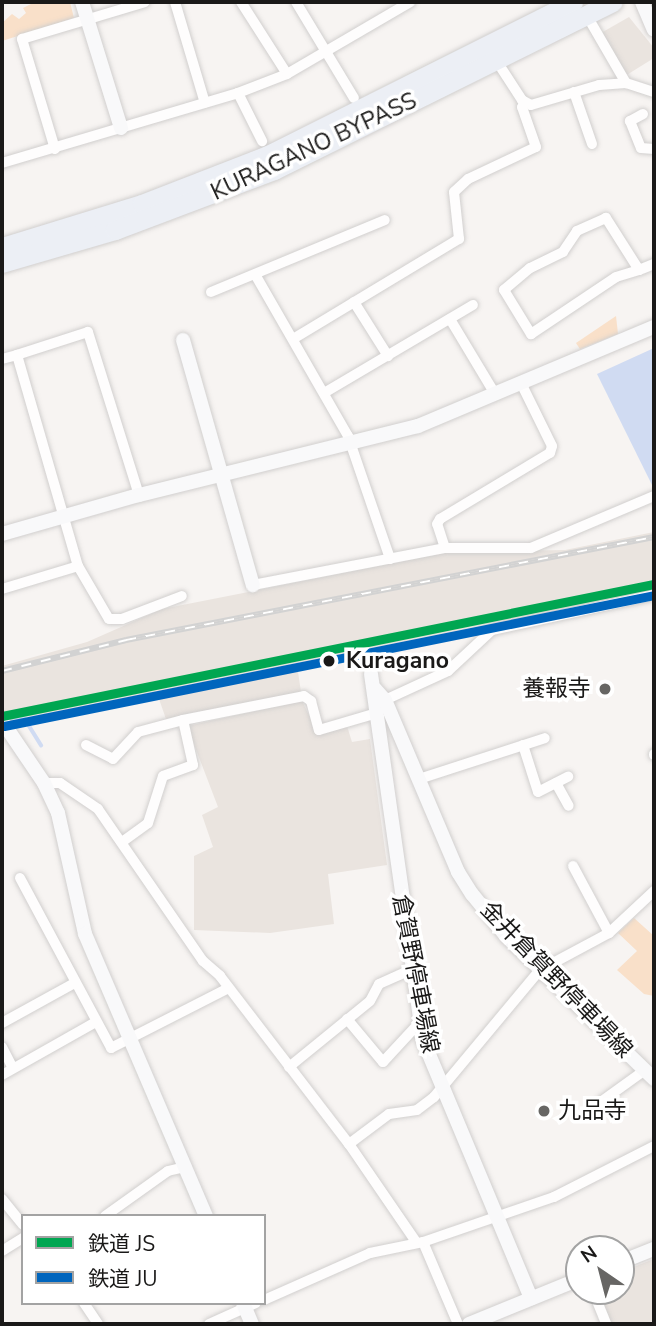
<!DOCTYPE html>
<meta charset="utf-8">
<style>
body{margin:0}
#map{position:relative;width:656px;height:1326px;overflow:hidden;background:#f7f4f2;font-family:"Nunito Sans","Noto Sans JP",sans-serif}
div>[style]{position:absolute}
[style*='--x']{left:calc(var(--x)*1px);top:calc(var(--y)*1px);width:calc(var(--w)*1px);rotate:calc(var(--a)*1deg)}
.built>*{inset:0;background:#eae4df}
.green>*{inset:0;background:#f9e0c9}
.water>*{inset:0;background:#d0dbf2}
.stream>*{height:3.5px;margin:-1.75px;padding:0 1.75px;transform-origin:1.75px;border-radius:1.75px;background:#d0dbf2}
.roads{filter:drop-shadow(0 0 2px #d1cfce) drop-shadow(0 0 2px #d1cfce)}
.street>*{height:10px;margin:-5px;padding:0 5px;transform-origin:5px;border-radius:5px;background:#fefdfd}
.secondary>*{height:14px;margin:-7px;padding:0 7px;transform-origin:7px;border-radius:7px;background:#f9f9fa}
.highway>*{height:19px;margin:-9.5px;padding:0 9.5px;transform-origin:9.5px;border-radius:9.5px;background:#eceff5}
.rail>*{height:6px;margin-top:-3px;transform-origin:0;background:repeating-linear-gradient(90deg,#fff 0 10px,#d2d2d2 0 20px);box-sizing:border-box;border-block:2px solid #d2d2d2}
.rail-1>*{height:9px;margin:-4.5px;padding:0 4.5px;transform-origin:4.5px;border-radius:4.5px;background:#00a651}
.rail-2>*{height:9px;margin:-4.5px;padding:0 4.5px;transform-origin:4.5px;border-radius:4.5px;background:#0065bd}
.dots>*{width:19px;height:19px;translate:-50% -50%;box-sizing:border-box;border:4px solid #fff;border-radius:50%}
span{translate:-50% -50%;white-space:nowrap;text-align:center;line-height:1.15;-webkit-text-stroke:7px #fff;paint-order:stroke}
.street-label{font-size:23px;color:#1a1918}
.stop-label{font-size:23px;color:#1a1918;font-weight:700}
.left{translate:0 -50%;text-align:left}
.poi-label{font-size:23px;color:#1a1918}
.right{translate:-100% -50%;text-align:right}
.frame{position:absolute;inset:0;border:4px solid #1a1918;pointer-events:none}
.legend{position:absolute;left:21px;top:1214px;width:245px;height:91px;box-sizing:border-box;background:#fff;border:2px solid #a3a3a3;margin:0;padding:9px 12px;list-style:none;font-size:21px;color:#1a1918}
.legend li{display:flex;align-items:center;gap:14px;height:35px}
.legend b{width:35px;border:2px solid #a3a3a3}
.north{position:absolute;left:565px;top:1235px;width:70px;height:70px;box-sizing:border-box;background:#fff;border:2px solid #a3a3a3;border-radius:50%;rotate:325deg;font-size:19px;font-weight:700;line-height:28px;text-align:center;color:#1a1918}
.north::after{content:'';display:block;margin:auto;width:24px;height:32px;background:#676664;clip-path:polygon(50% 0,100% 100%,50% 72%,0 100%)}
</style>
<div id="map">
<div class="built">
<div style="clip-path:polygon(629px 17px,654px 48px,654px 58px,625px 76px,601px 33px)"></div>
<div style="clip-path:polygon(654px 532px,654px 591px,297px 665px,301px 692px,166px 719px,159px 699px,151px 700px,149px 696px,91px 707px,86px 712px,69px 710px,2px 721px,2px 666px,87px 642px,162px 609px,450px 552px,565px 550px)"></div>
<div style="clip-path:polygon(302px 701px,318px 734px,347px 726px,352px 742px,370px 739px,387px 865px,328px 874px,334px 924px,270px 933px,194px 930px,194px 856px,213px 847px,202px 815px,218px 807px,187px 726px)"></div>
<div style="clip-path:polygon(654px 1259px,654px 1324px,609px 1324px,598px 1291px,621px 1291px,621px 1272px)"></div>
</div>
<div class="green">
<div style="clip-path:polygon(35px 2px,70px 2px,74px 18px,2px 41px,2px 23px,12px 14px,19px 19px,26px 13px,23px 8px)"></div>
<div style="clip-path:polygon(616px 316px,618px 334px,580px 349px,576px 343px)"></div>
<div style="clip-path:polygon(634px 918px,654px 936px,654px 996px,644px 994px,617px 970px,637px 951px,618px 933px)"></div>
</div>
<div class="water">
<div style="clip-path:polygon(654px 348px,654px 489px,597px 374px)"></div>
</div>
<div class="stream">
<div style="--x:9;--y:721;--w:16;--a:-7"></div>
<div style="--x:25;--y:719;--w:31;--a:58"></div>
</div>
<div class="roads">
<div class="street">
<div style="--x:175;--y:2;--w:105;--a:73.5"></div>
<div style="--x:241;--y:2;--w:85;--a:57.4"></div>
<div style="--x:296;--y:2;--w:112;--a:58.9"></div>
<div style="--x:590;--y:21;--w:72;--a:59.9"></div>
<div style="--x:496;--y:60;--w:48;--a:57"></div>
<div style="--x:522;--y:100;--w:10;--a:29"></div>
<div style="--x:531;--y:105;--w:71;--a:-16.4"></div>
<div style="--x:599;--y:85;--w:27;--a:-4"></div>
<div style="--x:626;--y:83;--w:29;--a:18"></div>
<div style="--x:574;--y:92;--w:55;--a:70.9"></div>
<div style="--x:238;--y:93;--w:54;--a:63.4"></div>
<div style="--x:643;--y:114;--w:15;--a:152"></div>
<div style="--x:630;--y:121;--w:29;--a:68"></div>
<div style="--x:641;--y:148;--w:13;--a:4"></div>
<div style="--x:55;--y:149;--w:115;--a:-106.7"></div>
<div style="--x:22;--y:39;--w:128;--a:-16.7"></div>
<div style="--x:2;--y:163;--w:246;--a:-16.5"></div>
<div style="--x:238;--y:93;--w:53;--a:-21.2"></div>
<div style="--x:287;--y:74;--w:143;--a:-30.3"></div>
<div style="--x:639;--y:270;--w:62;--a:-122.4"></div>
<div style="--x:606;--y:218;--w:32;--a:156"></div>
<div style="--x:577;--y:231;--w:25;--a:124"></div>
<div style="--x:563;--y:252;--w:37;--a:154"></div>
<div style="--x:530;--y:268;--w:34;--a:140"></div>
<div style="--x:504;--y:290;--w:52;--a:58.5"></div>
<div style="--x:531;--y:334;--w:102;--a:-33.8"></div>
<div style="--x:616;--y:277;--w:24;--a:-17"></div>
<div style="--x:639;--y:270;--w:16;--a:-22"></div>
<div style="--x:256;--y:276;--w:185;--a:60.1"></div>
<div style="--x:348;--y:436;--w:130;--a:71.1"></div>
<div style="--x:211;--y:292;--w:188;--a:-22.5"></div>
<div style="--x:354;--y:302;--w:64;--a:57.8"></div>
<div style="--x:450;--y:319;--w:87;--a:59"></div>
<div style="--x:293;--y:339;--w:194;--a:-31.1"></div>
<div style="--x:459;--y:239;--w:47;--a:-96.1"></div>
<div style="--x:454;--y:192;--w:19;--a:-43"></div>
<div style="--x:468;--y:179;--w:75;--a:-25.2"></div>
<div style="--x:536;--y:147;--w:42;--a:-109.3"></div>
<div style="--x:522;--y:107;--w:5;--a:-53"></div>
<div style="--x:2;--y:359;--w:16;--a:-15"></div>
<div style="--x:324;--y:393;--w:173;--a:-30.6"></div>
<div style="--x:139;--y:495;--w:171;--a:-107.4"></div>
<div style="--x:88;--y:332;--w:75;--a:162.1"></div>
<div style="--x:17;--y:355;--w:220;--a:73.9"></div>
<div style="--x:78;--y:566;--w:61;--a:59.7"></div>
<div style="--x:109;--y:619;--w:13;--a:0"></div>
<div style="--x:122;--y:619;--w:64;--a:-21"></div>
<div style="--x:445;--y:548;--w:25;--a:-108"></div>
<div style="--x:437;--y:524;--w:6;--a:-59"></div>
<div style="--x:440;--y:519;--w:128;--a:-31"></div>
<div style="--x:550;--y:453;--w:7;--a:-74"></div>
<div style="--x:552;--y:446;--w:70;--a:-116.2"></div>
<div style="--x:253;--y:585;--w:196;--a:-10.9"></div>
<div style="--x:445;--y:548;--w:86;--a:0"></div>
<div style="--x:531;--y:548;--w:134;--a:-22.9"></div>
<div style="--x:2;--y:589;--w:79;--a:-16.8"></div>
<div style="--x:385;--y:700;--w:69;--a:-24.7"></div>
<div style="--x:448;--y:671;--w:60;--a:-43"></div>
<div style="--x:492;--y:630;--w:166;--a:-12.2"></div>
<div style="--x:86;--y:745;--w:30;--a:27"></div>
<div style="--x:113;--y:759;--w:37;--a:-47"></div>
<div style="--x:138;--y:732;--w:47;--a:-14.9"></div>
<div style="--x:523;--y:745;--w:49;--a:72.3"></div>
<div style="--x:538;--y:792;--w:34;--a:-27"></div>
<div style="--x:654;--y:754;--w:1;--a:90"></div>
<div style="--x:422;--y:778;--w:129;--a:-18"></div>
<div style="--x:44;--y:783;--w:16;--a:0"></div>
<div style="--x:60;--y:783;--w:46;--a:34.4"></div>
<div style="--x:98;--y:809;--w:185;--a:55.4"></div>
<div style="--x:203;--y:961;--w:23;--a:41"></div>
<div style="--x:220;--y:976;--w:212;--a:52.5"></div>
<div style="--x:349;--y:1144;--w:119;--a:55.6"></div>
<div style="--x:556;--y:783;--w:26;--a:61"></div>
<div style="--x:122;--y:842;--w:32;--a:-36"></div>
<div style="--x:148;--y:823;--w:49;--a:-72.3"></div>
<div style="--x:163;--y:776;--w:32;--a:-20"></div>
<div style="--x:193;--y:765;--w:46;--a:-102.5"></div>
<div style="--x:183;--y:720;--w:123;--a:-11.2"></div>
<div style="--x:304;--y:696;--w:9;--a:36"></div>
<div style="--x:311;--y:701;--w:30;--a:75"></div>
<div style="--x:319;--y:730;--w:60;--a:-16.3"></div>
<div style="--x:573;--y:866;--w:76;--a:61.8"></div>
<div style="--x:20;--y:878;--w:193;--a:61.8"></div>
<div style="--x:111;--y:1048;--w:132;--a:-27"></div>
<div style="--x:347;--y:1019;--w:56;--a:50.1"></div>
<div style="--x:383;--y:1062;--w:53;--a:-47.3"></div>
<div style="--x:2;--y:1023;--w:81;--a:-28.8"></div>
<div style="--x:2;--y:1047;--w:22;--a:63"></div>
<div style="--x:289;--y:1067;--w:104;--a:-39.2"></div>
<div style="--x:370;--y:1001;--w:19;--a:-62"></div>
<div style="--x:379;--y:984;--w:34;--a:-24"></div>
<div style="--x:2;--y:1075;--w:106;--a:-29.5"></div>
<div style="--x:602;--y:1101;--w:53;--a:-35.8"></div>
<div style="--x:349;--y:1144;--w:50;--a:-36.9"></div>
<div style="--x:389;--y:1114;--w:28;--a:-8"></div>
<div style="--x:417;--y:1110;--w:21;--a:-37"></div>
<div style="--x:434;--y:1097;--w:165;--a:-50.2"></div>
<div style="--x:540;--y:970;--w:78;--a:-28.2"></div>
<div style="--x:609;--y:933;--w:62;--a:-43"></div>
<div style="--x:2;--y:1199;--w:33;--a:51"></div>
<div style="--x:105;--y:1216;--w:77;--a:-35.5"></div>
<div style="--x:168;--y:1171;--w:18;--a:-13"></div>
<div style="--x:423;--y:1242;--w:89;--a:66.9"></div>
<div style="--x:2;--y:1251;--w:25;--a:-32"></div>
<div style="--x:593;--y:1291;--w:35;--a:68"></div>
<div style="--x:264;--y:1300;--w:116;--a:-23.9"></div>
<div style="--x:370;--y:1253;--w:54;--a:-11.7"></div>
<div style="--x:423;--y:1242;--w:139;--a:-19"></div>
<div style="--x:554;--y:1197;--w:112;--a:-27"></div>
<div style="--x:84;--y:1303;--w:25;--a:56"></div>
<div style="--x:209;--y:1324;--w:51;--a:-24.1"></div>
</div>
<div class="secondary">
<div style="--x:82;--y:2;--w:132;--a:72.8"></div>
<div style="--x:642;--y:2;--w:30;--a:67"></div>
<div style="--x:183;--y:340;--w:255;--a:74.1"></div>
<div style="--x:2;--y:534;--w:142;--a:-15.9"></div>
<div style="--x:139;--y:495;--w:287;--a:-13.9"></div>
<div style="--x:418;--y:426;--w:256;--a:-22.8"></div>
<div style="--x:371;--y:674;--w:370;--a:81.9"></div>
<div style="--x:423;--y:1040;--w:280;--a:67.3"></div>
<div style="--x:375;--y:689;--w:15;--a:48"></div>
<div style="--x:385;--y:700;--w:187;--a:67"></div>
<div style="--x:458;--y:872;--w:26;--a:58"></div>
<div style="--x:472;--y:894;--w:54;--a:51"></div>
<div style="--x:506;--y:936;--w:206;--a:44"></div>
<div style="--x:2;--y:721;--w:75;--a:55.9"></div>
<div style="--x:44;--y:783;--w:33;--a:65"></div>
<div style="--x:58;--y:813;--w:124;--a:77.4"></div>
<div style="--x:85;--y:934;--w:307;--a:66.8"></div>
<div style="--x:621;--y:1262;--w:35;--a:-22"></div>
<div style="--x:243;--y:1303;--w:23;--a:67"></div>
<div style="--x:469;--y:1324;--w:119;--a:-22.2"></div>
</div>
<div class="highway">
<div style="--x:2;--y:247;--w:146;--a:-17.1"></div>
<div style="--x:142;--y:204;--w:135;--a:-21.3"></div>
<div style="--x:268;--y:155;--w:341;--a:-26.6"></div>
<div style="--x:2;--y:263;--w:118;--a:-16.3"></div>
<div style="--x:115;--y:230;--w:170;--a:-20.7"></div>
<div style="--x:274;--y:170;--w:378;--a:-26.4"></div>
</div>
</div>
<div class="rail">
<div style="--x:2;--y:671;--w:128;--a:-14"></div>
<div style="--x:126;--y:640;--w:538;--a:-11.04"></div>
</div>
<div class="rail-1">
<div style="--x:2;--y:716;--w:665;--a:-11.45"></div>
</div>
<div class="rail-2">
<div style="--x:4;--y:726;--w:663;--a:-11.39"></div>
</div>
<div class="dots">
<div style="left:329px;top:661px;background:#1a1918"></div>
<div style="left:605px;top:689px;background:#676664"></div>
<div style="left:544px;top:1111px;background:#676664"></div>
</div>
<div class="street-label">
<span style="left:314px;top:147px;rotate:-25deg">KURAGANO BYPASS</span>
<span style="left:415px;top:974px;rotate:79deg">倉賀野停車場線</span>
<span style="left:556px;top:980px;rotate:46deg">金井倉賀野停車場線</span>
</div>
<div class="stop-label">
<span class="left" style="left:346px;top:661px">Kuragano</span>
</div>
<div class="poi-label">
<span class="right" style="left:591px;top:689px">養報寺</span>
<span class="left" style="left:558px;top:1111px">九品寺</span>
</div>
<div class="frame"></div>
<ul class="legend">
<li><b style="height:9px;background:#00a651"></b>鉄道 JS</li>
<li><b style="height:9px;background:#0065bd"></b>鉄道 JU</li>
</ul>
<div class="north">N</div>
</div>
